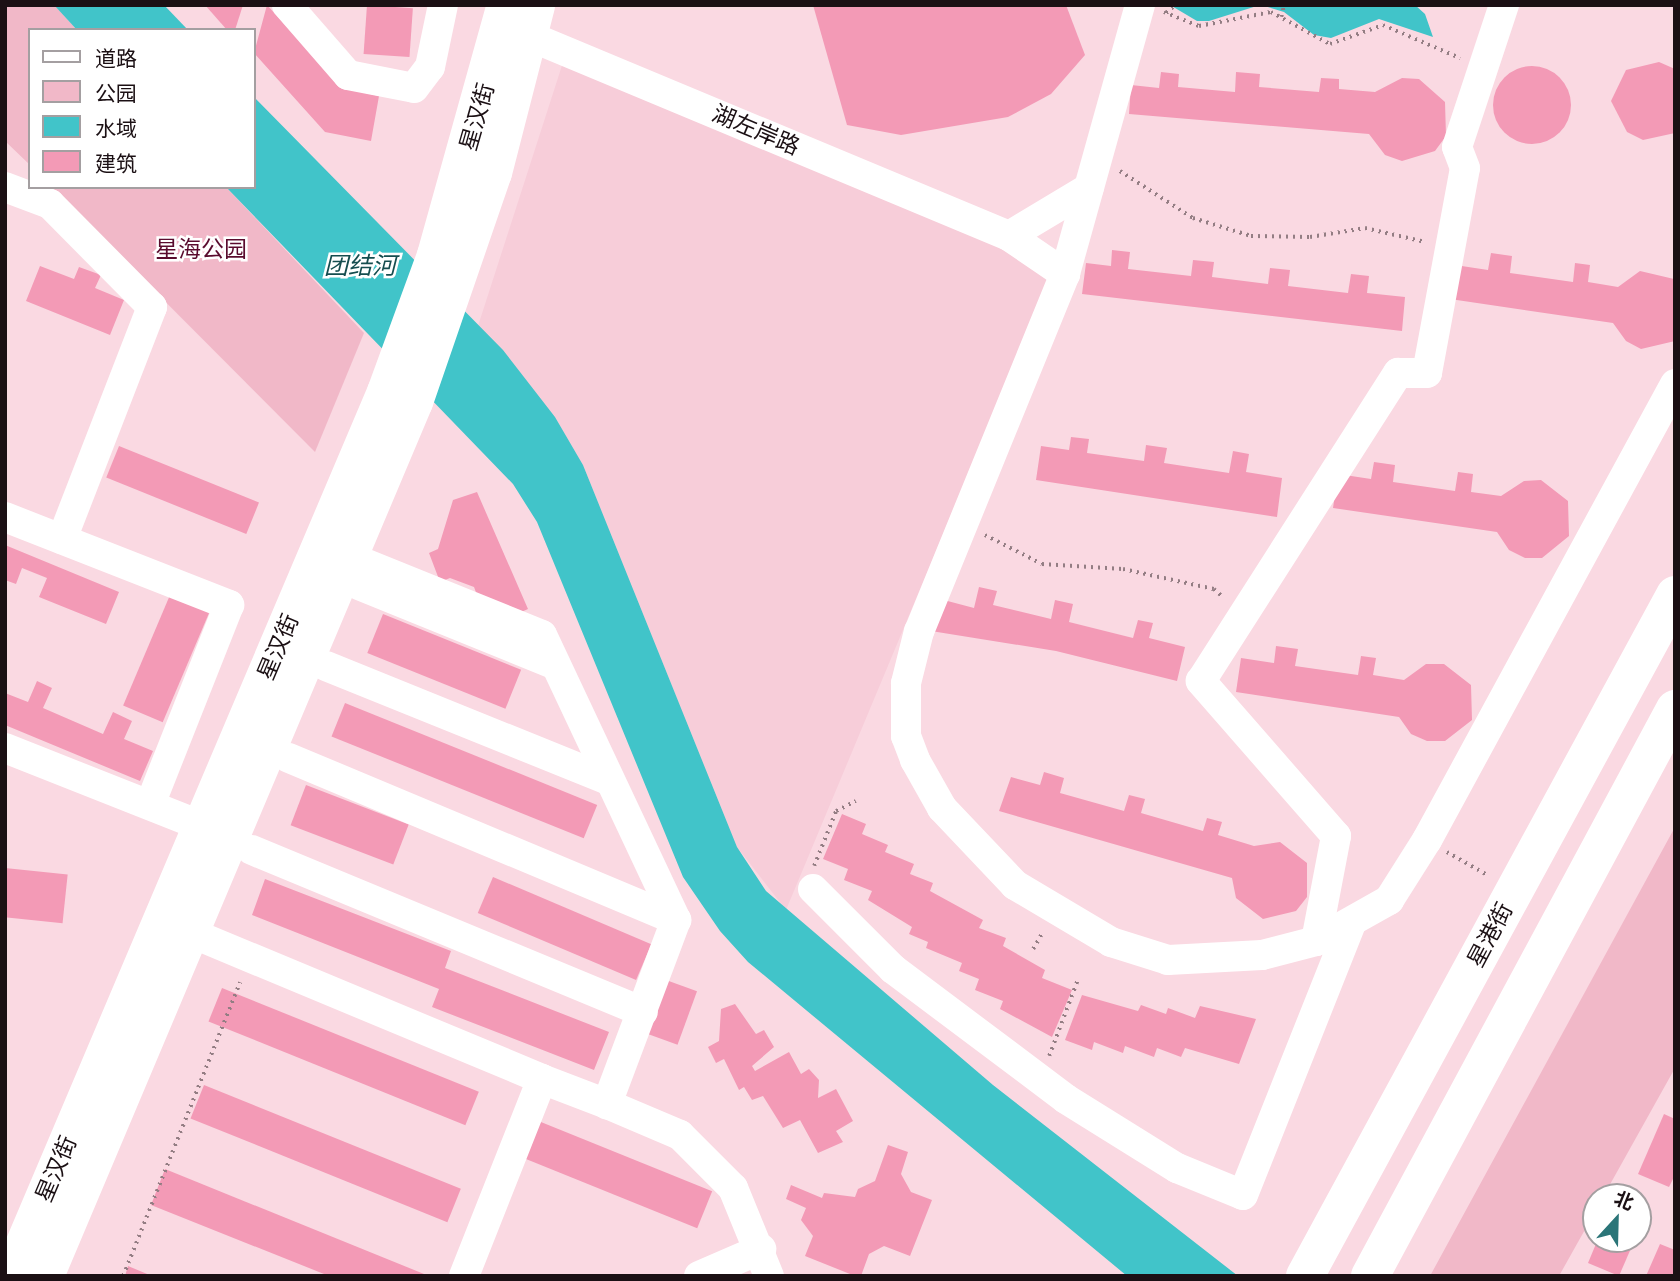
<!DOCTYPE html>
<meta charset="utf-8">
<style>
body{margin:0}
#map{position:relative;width:1680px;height:1281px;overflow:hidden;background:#fad9e2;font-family:"Public Sans","Noto Sans SC",sans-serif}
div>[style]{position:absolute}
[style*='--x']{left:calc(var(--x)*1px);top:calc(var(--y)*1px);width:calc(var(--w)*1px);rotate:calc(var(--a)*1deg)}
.built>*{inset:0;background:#f7cdd9}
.green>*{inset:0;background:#f1b8c8}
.water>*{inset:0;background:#41c4c9}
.building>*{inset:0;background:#f39ab6;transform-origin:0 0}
.round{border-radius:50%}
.path>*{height:3.5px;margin-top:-1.75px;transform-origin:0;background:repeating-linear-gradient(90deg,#937d83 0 2px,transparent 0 7px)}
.minor>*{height:30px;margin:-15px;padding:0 15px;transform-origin:15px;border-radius:15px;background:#fff}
.major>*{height:38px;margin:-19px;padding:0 19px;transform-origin:19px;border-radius:19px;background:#fff}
span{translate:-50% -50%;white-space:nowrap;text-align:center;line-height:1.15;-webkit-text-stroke:5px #fff;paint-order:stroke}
.street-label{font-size:23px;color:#1b1014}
.park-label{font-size:23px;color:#5a0b2e}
.water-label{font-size:24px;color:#154d4f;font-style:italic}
.frame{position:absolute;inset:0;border:7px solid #1b1014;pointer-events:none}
.legend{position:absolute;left:28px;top:28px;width:228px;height:161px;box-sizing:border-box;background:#fff;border:2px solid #a49fa1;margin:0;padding:9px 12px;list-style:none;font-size:21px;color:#1b1014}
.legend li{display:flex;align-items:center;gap:14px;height:35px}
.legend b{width:35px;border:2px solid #a49fa1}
.north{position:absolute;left:1582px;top:1183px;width:70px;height:70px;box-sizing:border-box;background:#fff;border:2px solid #a49fa1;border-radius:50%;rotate:22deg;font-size:19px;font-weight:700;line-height:28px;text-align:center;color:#1b1014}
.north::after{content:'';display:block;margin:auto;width:24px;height:32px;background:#2b7578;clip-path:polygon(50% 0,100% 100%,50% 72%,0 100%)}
</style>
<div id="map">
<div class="built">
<div style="clip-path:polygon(566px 53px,1057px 261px,786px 910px,737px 847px,583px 465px,555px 417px,478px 326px)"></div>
</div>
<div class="green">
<div style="clip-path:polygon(5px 5px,54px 5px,77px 30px,30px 30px,30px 165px,5px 141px)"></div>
<div style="clip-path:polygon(51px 187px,226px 187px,364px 333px,315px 452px)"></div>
<div style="clip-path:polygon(1675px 827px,1675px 1068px,1603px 1197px,1596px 1197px,1596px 1210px,1559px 1276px,1430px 1276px)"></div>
</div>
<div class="water">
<div style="clip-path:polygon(54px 5px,164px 5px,188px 30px,77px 30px)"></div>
<div style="clip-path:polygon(1170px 5px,1260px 5px,1209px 21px,1197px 21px)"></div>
<div style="clip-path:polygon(1261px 5px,1415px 5px,1425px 14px,1433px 37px,1379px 19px,1331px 38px,1314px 35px,1284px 12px)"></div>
<div style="clip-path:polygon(254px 97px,503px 350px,555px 417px,583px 465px,737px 847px,766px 891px,993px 1085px,1238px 1276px,1127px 1276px,748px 962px,720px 931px,683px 877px,537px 522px,513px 484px,226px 187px,254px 187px)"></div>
</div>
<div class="building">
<div style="clip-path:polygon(205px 5px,243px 5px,235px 30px,227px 30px)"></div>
<div style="clip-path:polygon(267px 5px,343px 88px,379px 96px,371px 141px,325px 132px,254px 53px)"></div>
<div style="left:367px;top:5px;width:46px;height:49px;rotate:4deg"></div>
<div style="clip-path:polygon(813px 5px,1066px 5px,1085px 55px,1051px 94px,1008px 117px,901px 135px,847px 125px)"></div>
<div style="clip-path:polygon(1659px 62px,1675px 69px,1675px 133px,1643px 140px,1627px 132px,1611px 101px,1626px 70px)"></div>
<div class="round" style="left:1493px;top:66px;width:78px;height:78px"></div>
<div style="clip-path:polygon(1161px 72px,1179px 74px,1178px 87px,1235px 92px,1236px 72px,1260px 74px,1259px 87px,1319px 92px,1321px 78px,1339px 79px,1339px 89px,1375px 92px,1402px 78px,1419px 79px,1445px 102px,1446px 136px,1435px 151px,1402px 161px,1385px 155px,1369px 134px,1129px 114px,1131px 85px,1159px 88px)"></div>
<div style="clip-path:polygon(1112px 250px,1130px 252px,1128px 269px,1191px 276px,1193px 260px,1214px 262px,1212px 277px,1268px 284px,1270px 268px,1290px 270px,1288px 286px,1348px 293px,1351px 274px,1369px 276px,1367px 293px,1405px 297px,1402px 331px,1082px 294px,1086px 263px,1111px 266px)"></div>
<div style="clip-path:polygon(1491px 253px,1512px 256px,1510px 273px,1573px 282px,1575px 263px,1590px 265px,1588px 282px,1618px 287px,1640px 271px,1674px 279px,1675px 341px,1641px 349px,1626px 341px,1613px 323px,1450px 299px,1455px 265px,1488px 270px)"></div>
<div style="clip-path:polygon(40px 266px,74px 279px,79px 267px,101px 275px,95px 288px,124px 300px,110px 335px,26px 301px)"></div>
<div style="clip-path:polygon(1071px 437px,1089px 439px,1087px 453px,1144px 461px,1146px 445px,1167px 448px,1164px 463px,1229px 473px,1233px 451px,1249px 454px,1246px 472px,1282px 478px,1277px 517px,1036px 480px,1041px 446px,1069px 450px)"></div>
<div style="left:119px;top:446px;width:151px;height:34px;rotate:22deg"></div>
<div style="clip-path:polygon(1374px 462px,1395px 465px,1393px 482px,1455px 491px,1458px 472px,1473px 474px,1471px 492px,1501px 496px,1524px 481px,1541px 480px,1568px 501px,1569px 536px,1542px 558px,1525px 558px,1509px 550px,1497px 532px,1333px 508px,1338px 474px,1371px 479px)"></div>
<div style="clip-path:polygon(477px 492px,528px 609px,510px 617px,481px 606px,474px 587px,450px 578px,440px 582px,429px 553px,438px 549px,453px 500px)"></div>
<div style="clip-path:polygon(5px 545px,119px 592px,106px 624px,39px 597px,47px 578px,22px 568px,16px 584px,5px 580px)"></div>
<div style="clip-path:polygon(979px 587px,997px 591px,993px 605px,1051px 619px,1055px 600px,1073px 604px,1069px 622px,1133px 638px,1138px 620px,1153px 623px,1149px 638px,1185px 647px,1177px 681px,1056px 651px,931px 631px,940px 599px,974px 608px)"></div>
<div style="left:170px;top:595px;width:43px;height:120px;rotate:23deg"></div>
<div style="left:383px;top:614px;width:149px;height:42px;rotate:22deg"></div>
<div style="clip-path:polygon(1276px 646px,1298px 649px,1295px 666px,1358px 675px,1361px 656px,1376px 658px,1373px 675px,1404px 680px,1426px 664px,1444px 664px,1471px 685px,1472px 720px,1445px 741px,1427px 741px,1411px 734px,1399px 717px,1236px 692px,1241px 658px,1274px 663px)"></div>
<div style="clip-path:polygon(37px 681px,52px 688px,43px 708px,103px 734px,113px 712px,132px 721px,124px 739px,153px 751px,140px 781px,5px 725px,5px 693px,28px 702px)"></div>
<div style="left:345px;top:703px;width:272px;height:36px;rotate:22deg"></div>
<div style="clip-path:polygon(1044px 772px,1064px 778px,1060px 793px,1124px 811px,1129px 795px,1145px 799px,1141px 813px,1203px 831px,1207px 818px,1222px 822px,1218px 835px,1254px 846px,1280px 842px,1307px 863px,1307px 897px,1296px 911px,1263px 919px,1236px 898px,1232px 878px,999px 811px,1011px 777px,1040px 785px)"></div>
<div style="left:306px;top:785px;width:110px;height:43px;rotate:21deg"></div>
<div style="clip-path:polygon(842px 814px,866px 824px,862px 834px,888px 845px,885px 852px,914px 864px,910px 874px,933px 883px,930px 891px,983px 920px,979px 928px,1006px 938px,1003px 946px,1045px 970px,1042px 978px,1072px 990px,1052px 1037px,1000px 1009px,1003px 1001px,975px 990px,979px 979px,959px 971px,962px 963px,926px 948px,928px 942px,909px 934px,912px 927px,868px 900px,872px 891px,844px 880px,848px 869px,823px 859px)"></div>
<div style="left:5px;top:868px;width:63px;height:49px;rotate:6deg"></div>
<div style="left:493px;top:877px;width:172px;height:39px;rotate:23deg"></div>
<div style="clip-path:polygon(265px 879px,451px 951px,445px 968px,609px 1032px,594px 1070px,432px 1007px,439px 989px,252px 915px)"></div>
<div style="left:666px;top:980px;width:33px;height:57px;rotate:20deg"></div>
<div style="left:222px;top:988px;width:277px;height:36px;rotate:22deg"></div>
<div style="clip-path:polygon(1082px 995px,1138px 1011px,1141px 1005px,1166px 1014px,1168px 1008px,1195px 1018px,1200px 1006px,1256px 1019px,1239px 1064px,1185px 1048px,1181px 1057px,1157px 1048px,1154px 1057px,1125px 1046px,1123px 1053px,1094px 1042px,1092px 1050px,1065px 1040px)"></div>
<div style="clip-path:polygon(735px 1004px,756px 1034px,764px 1030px,774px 1047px,752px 1066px,755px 1071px,789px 1052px,801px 1074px,809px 1069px,819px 1080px,818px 1098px,836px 1089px,853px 1121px,836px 1131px,843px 1142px,818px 1153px,800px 1120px,783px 1128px,763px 1096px,752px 1100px,744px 1087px,739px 1090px,724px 1059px,716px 1063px,708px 1047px,719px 1041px,721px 1009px)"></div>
<div style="left:204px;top:1085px;width:277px;height:36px;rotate:22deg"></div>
<div style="clip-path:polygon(1664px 1114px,1675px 1119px,1675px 1175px,1669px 1187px,1638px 1174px)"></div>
<div style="left:536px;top:1120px;width:190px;height:40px;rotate:22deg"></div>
<div style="clip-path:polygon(888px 1145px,908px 1152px,901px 1174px,911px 1192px,932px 1200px,910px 1256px,884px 1246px,869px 1254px,861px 1276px,855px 1276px,805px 1256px,813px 1236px,801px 1220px,806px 1208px,786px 1199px,791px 1185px,822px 1198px,824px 1193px,855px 1197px,858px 1189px,875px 1181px)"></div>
<div style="clip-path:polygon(165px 1169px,429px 1276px,329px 1276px,151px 1205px)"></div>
<div style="clip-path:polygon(1598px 1239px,1635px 1239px,1619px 1276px,1588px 1263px)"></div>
<div style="clip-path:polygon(1660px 1244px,1675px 1250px,1675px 1276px,1646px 1276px)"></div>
<div style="clip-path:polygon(128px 1266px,152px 1276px,125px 1276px)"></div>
</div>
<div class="path">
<div style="--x:1164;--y:12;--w:38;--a:22"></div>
<div style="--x:1199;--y:26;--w:73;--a:-11"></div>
<div style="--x:1271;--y:12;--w:67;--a:28.5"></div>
<div style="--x:1330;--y:44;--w:56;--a:-19.7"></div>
<div style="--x:1383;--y:25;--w:84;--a:23.2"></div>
<div style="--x:1166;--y:13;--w:12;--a:-42"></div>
<div style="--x:1281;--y:17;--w:12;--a:-76"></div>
<div style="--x:1120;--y:171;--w:87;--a:32.8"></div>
<div style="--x:1193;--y:218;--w:61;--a:17.2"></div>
<div style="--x:1251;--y:236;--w:59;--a:1"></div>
<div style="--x:1310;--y:237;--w:56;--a:-9.3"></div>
<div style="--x:1365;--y:228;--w:62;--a:13.1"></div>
<div style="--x:985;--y:535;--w:64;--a:27"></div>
<div style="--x:1042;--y:564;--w:81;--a:3.5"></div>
<div style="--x:1123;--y:569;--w:93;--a:12.4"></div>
<div style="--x:1214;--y:589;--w:12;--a:42"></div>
<div style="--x:1447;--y:852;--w:48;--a:29.7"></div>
<div style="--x:814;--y:866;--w:59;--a:-68.2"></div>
<div style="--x:836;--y:811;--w:22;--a:-27"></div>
<div style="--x:1033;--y:949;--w:20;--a:-60"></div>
<div style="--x:1049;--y:1056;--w:82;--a:-69.4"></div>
<div style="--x:123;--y:1276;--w:316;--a:-68.3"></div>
</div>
<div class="minor">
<div style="--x:287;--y:5;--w:93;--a:48.9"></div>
<div style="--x:348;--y:75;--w:67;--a:11.1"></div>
<div style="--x:414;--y:88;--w:26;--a:-53"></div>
<div style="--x:430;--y:67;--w:63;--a:-78.2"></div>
<div style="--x:1140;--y:5;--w:279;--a:105.6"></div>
<div style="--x:1065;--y:274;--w:386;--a:112.2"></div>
<div style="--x:919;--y:631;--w:54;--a:104"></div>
<div style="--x:906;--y:683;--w:53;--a:90"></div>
<div style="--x:906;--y:736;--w:26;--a:69"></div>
<div style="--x:915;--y:760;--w:55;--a:60.6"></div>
<div style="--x:942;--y:808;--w:106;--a:46.5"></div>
<div style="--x:1015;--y:885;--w:112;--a:30.7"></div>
<div style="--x:1111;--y:942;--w:60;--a:17.5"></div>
<div style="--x:1168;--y:960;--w:94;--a:-3"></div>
<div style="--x:1262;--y:955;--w:56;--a:-14.5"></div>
<div style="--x:1316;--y:941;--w:84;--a:-29.3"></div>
<div style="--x:1389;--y:900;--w:71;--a:-57.7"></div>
<div style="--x:1427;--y:840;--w:519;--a:-61.46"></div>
<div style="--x:510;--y:28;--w:541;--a:22.63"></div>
<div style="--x:1009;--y:236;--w:68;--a:34.2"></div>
<div style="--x:5;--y:187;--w:48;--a:20.7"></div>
<div style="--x:50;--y:204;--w:145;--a:45.3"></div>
<div style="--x:152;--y:307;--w:249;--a:111.2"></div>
<div style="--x:1009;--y:236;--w:93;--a:-31"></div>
<div style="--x:5;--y:517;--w:241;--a:21.4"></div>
<div style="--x:229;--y:605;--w:215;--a:111.6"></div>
<div style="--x:349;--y:557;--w:208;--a:22"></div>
<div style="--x:542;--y:635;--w:315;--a:64.8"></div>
<div style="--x:676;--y:920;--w:197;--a:110.6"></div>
<div style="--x:607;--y:1104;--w:70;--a:-159"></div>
<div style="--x:359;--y:585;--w:210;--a:22.1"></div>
<div style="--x:326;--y:666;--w:306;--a:22"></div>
<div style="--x:5;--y:748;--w:212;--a:21.6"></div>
<div style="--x:289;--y:758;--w:420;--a:22.7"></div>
<div style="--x:252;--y:850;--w:423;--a:22.5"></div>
<div style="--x:813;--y:889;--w:113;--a:45"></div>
<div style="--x:893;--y:969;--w:216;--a:36.9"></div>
<div style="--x:1066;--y:1099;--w:131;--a:31.9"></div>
<div style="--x:1177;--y:1168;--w:71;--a:22.2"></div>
<div style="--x:1243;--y:1195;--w:293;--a:-68.3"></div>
<div style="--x:189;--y:932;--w:382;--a:22.6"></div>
<div style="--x:542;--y:1079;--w:212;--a:111.6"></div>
<div style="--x:1316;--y:941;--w:107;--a:-79.2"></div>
<div style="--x:1336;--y:836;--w:206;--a:-131.1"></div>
<div style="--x:1201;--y:681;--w:366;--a:-57.4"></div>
<div style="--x:1398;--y:373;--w:29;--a:0"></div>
<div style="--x:1427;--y:373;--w:208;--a:-79.5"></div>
<div style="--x:1465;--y:168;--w:22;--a:-111"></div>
<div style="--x:1457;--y:147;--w:150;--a:-71.7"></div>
<div style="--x:607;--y:1104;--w:79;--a:23"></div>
<div style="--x:680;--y:1135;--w:75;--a:45"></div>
<div style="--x:733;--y:1188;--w:95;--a:67.8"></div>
<div style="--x:699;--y:1276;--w:68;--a:-23.5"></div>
</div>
<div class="major">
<div style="--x:11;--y:1276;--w:960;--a:-67.01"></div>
<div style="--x:386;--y:392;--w:146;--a:-69.9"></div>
<div style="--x:436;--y:255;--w:260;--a:-74.4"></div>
<div style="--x:45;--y:1276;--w:949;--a:-67.11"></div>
<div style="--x:414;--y:402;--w:242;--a:-71"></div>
<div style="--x:493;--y:173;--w:173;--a:-75.6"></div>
<div style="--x:1305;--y:1276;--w:775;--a:-61.48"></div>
<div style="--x:1370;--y:1276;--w:644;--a:-61.72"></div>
</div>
<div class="street-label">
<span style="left:477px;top:117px;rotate:-74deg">星汉街</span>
<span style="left:756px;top:130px;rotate:23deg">湖左岸路</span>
<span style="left:278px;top:647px;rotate:-67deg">星汉街</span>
<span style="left:1490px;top:935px;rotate:-62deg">星港街</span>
<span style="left:56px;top:1169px;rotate:-67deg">星汉街</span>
</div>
<div class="park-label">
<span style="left:201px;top:249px">星海公园</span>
</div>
<div class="water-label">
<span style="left:360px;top:266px">团结河</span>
</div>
<div class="frame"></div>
<ul class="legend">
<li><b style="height:9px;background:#fff"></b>道路</li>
<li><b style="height:19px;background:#f1b8c8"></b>公园</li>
<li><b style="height:19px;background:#41c4c9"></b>水域</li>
<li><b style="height:19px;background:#f39ab6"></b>建筑</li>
</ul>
<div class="north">北</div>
</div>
